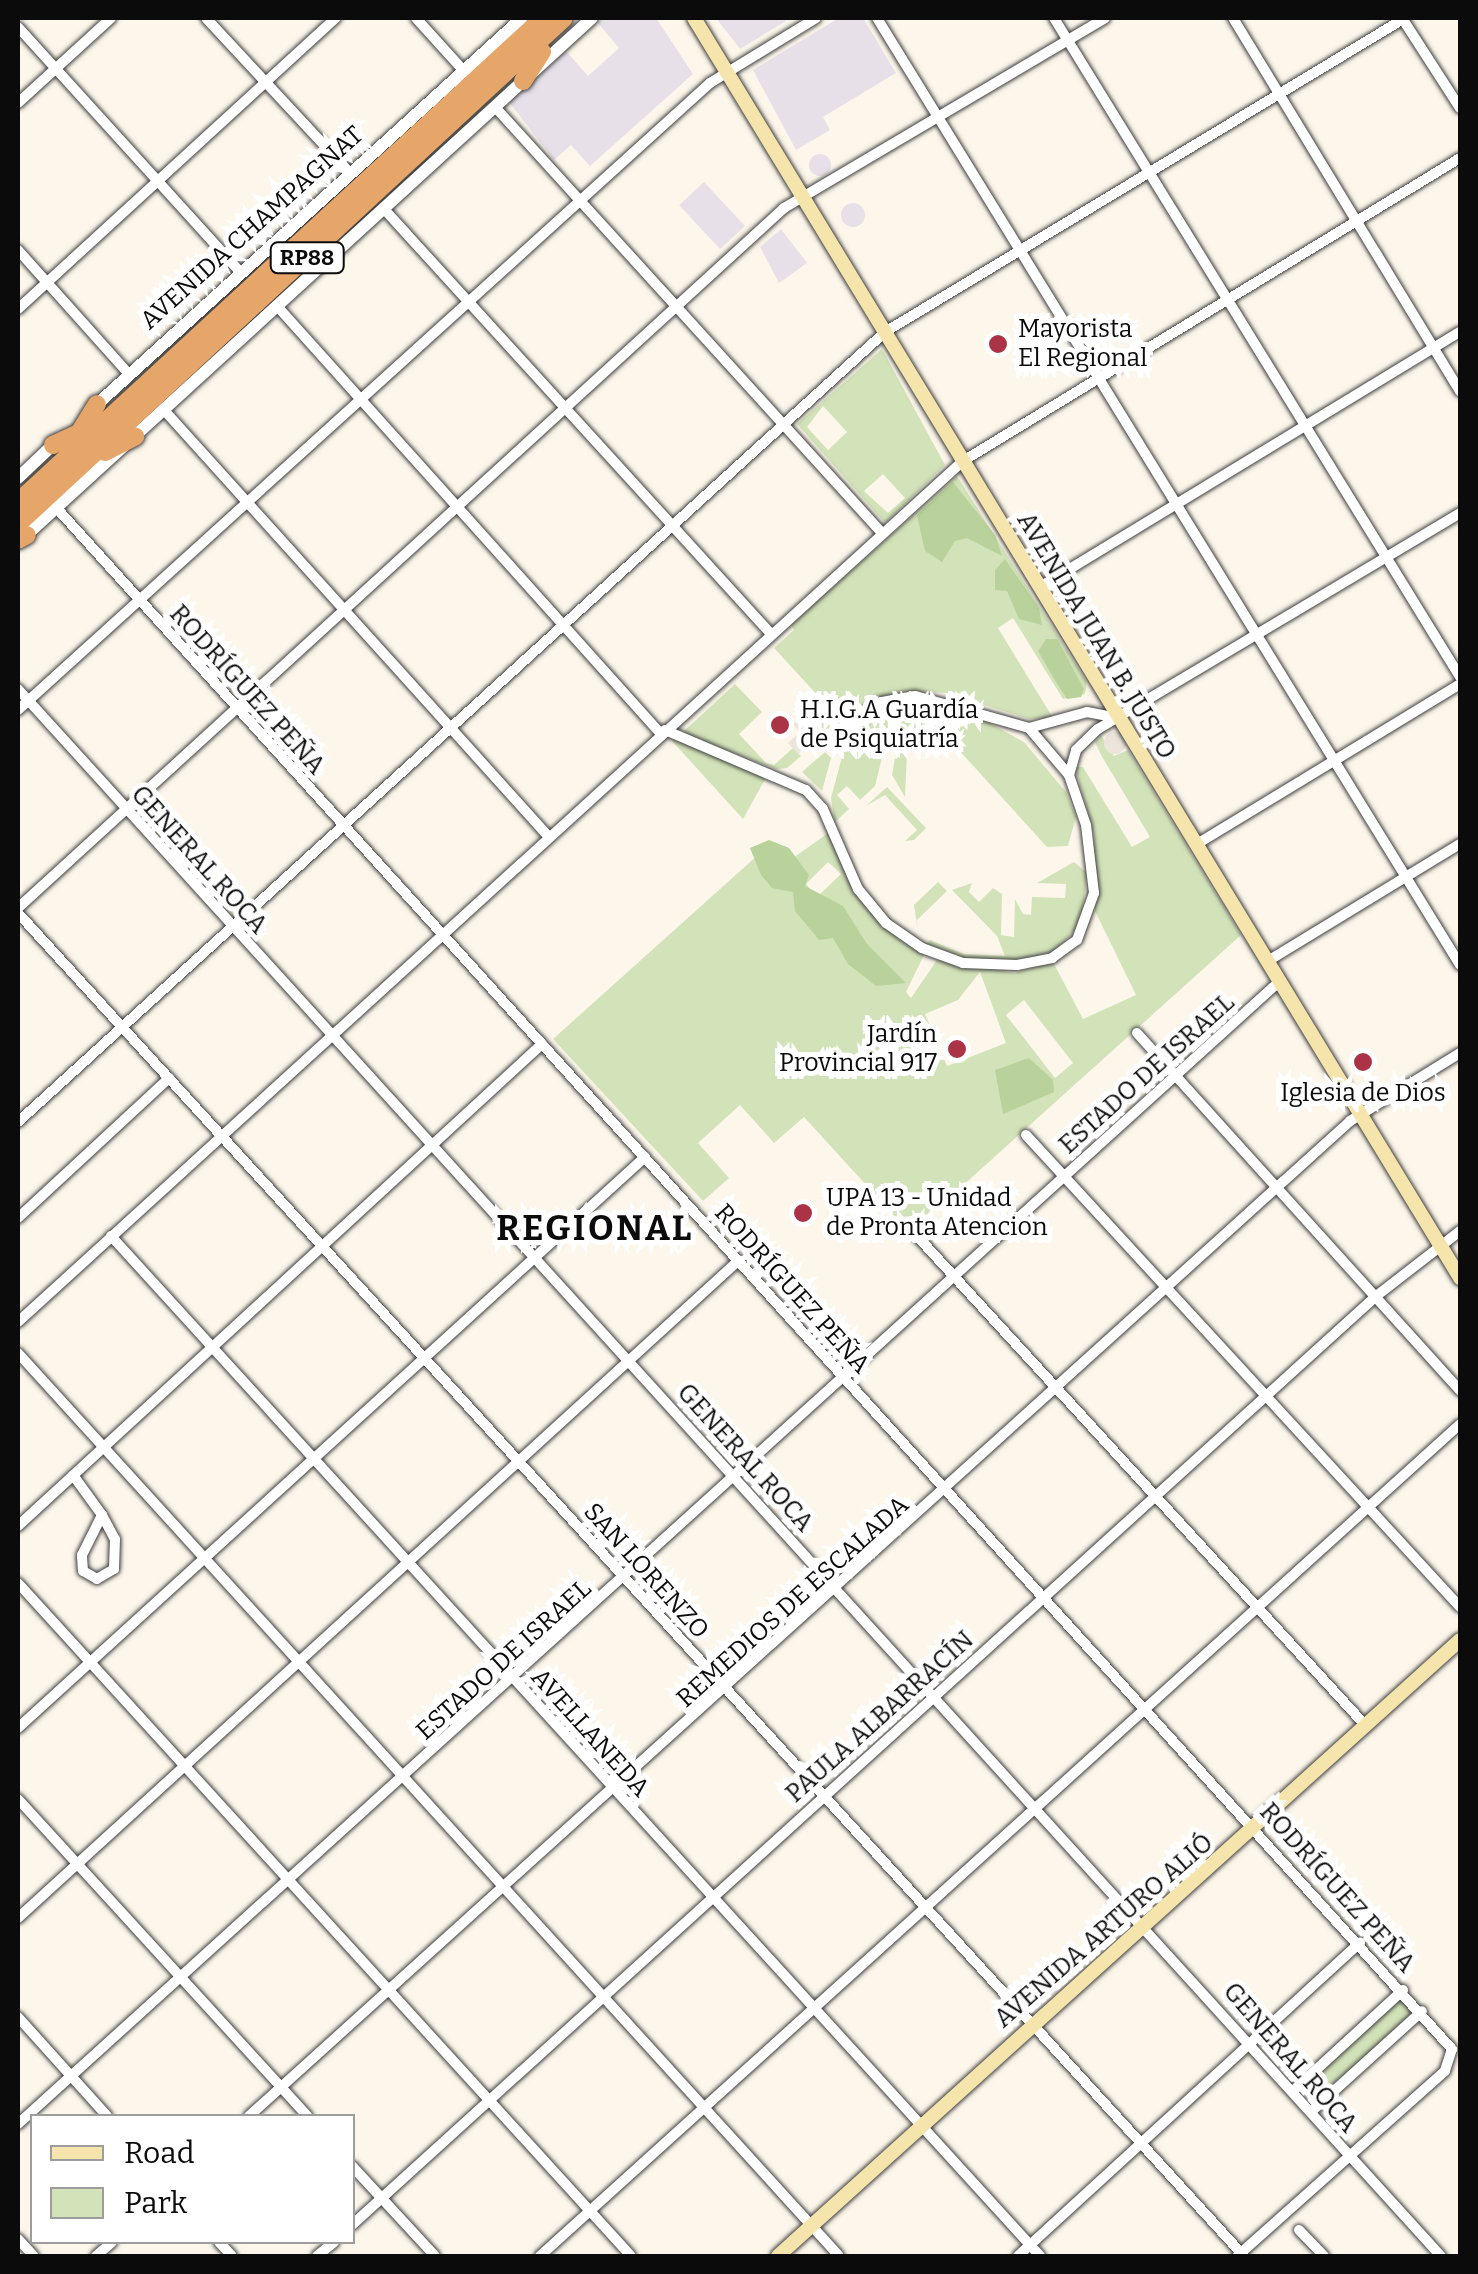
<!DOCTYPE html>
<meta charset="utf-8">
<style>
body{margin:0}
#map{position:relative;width:1478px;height:2274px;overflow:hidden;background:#fdf7eb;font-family:Bitter,serif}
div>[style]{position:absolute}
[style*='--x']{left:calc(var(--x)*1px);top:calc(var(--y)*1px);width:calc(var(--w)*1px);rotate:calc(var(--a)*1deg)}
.industrial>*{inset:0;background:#e7e0e9;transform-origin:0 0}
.round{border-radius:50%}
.green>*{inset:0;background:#d3e3b9}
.forest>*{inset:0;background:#b9d19a}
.plaza>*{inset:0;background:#ebe5dc}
.roads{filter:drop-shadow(0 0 2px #3e3e3e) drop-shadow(0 0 2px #3e3e3e)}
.minor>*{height:10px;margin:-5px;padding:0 5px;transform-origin:5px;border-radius:5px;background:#fff}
.tertiary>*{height:12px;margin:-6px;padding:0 6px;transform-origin:6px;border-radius:6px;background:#fff}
.secondary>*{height:14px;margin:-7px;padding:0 7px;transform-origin:7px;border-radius:7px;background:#f5e5ad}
.trunk>*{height:18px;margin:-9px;padding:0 9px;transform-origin:9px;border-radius:9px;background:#e6a66a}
.dots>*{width:28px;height:28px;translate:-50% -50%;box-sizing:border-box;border:5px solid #fff;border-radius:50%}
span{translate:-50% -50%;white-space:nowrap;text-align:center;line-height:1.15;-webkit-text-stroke:10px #fff;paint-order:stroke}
.shield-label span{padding:2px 8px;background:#fff;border:2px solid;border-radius:8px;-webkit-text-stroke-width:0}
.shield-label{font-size:22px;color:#0b0b0b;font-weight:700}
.street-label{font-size:25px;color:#0b0b0b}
.poi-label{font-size:25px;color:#0b0b0b}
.left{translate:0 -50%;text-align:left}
.right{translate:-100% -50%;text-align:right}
.district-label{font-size:35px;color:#0b0b0b;font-weight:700;letter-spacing:2.5px}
.frame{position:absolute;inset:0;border:20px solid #0b0b0b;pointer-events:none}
.legend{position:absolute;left:30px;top:2114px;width:325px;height:130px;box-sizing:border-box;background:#fff;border:2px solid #9d9d9d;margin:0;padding:12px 18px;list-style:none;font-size:30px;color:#0b0b0b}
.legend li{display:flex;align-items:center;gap:20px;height:50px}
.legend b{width:50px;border:2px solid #9d9d9d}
</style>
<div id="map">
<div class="industrial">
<div style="clip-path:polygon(603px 18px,656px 18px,693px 74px,590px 166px,571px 145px,554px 160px,509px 102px,566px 51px,588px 76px,619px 48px,597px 22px)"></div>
<div style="clip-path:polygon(716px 18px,784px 18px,786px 21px,740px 49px)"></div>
<div style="clip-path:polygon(839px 18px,863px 18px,896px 73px,823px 117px,830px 130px,796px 150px,753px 70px)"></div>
<div class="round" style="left:809px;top:154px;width:22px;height:22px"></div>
<div style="left:704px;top:182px;width:60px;height:34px;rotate:47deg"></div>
<div class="round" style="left:841px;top:203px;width:24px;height:24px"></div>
<div style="clip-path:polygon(781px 229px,807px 263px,779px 283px,760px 247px)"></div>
</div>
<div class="green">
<div style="clip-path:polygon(530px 61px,516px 81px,358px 226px,355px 221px)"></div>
<div style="clip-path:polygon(evenodd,882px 349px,945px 465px,885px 523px,797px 424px,882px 349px,823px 406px,847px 432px,828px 450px,807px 427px,823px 406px,882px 349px,883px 474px,905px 498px,888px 513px,864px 491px,883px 474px)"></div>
<div style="clip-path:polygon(957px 476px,1087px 682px,1085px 694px,1063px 699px,1013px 618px,998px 628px,1053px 718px,1029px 719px,946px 693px,907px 691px,875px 700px,817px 735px,812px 730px,832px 711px,774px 648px,794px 630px,791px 625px)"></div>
<div style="clip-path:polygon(735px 684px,762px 712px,739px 734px,766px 763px,774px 765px,793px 748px,801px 756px,787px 768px,776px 769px,682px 733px)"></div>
<div style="clip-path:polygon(919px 702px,942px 708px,944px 716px,935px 739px,908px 733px,905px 797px,892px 775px,902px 718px)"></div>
<div style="clip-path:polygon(895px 706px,875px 786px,860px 800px,847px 786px,837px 795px,849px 809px,835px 822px,831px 798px,849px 731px)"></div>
<div style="clip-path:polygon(982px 719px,1024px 742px,1066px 792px,1076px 817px,1068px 846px,1047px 847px,957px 748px,958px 728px)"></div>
<div style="clip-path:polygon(evenodd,1101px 735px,1114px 756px,1128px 750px,1241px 935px,910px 1233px,804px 1117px,774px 1143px,740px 1105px,698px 1143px,729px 1178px,703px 1201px,553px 1039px,768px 846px,786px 863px,828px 833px,855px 891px,888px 929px,924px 955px,906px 992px,911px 998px,937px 960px,1015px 973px,1053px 962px,1083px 1019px,1136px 995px,1095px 911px,1094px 834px,1075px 767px,1083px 767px,1132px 847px,1150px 837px,1101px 755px,1095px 742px,1101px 735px,828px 862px,841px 874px,817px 897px,806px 884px,828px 862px,1101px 735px,980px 972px,1006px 1043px,947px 1066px,925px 1014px,958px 1000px,980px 972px,1101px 735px,1024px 1000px,1073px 1063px,1055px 1078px,1006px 1015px,1024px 1000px)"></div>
<div style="clip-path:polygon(675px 738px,768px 774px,743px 819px,672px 741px)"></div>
<div style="clip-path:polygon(825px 752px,831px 758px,822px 791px,802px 772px)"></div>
<div style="clip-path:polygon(887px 787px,926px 828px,914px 840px,905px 841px,917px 830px,885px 795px,866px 806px)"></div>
<div style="clip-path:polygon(1074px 862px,1087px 873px,1081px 924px,1051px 954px,1014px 961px,963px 958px,925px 945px,930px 940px,964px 954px,1005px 956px,997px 936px,952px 890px,972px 883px,969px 892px,979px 902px,993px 888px,1002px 894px,1001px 935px,1014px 937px,1015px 899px,1023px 914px,1031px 915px,1032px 897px,1065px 898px,1066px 884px,1037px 883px)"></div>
<div style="clip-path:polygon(938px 882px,947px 891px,917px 920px,918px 930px,914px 905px)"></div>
<div style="clip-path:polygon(1400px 1999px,1414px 2012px,1312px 2103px,1301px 2092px)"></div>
</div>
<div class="forest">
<div style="clip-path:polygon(953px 482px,995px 535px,1002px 556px,967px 538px,955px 541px,942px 562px,925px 551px,917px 515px)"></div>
<div style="clip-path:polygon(1005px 559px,1039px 608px,1042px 625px,1019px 619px,1007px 591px,995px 590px,995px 570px)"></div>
<div style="clip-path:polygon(1046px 639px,1057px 639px,1084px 689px,1081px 697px,1067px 699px,1056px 682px,1038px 651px)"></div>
<div style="clip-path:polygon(769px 840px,789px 848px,809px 875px,805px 886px,843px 906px,867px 944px,906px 983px,876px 986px,848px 964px,833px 938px,819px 940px,795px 911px,793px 892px,772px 888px,761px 875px,750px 848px)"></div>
<div style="clip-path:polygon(1029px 1058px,1053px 1080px,1054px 1092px,1003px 1114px,995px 1070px)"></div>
</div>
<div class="plaza">
<div style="clip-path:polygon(800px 717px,817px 735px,798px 754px,788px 743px,800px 732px,793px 724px)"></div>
<div class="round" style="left:1104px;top:732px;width:22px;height:22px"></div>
</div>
<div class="roads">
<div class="minor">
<div style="--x:206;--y:18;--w:212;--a:47.1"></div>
<div style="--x:416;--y:18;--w:70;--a:47.9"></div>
<div style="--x:877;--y:18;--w:1112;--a:58.38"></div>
<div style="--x:1054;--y:18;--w:774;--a:58.36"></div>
<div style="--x:1233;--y:18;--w:437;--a:58.7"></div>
<div style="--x:1402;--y:18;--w:107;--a:57.2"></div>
<div style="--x:18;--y:27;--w:331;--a:47.8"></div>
<div style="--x:18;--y:103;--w:126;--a:-42.4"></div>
<div style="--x:495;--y:107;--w:576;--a:47.75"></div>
<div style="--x:384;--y:209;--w:575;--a:47.68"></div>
<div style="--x:18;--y:250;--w:166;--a:48.2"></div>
<div style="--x:277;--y:306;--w:575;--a:48.1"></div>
<div style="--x:18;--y:309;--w:431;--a:-42.5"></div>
<div style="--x:164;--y:410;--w:575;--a:47.96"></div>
<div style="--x:52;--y:503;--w:2086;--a:47.84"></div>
<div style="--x:1452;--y:2049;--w:23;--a:108"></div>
<div style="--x:1445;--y:2071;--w:278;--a:138.3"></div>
<div style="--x:1040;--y:587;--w:491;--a:-31.3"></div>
<div style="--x:18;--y:689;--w:2117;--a:47.76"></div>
<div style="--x:18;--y:710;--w:934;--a:-42.18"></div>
<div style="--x:710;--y:83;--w:124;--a:-31.5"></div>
<div style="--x:1029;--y:728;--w:60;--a:-15.4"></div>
<div style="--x:1087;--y:712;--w:32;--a:11"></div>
<div style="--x:665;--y:730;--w:153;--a:23.1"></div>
<div style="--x:806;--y:790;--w:25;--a:48"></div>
<div style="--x:823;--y:809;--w:87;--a:66.4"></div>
<div style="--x:858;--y:889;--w:44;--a:50.5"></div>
<div style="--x:886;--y:923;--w:44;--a:34.8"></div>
<div style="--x:922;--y:948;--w:44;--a:20.1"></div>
<div style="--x:963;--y:963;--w:54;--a:2.1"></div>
<div style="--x:1017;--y:965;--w:36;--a:-11"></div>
<div style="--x:1052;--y:958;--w:31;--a:-36"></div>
<div style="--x:1077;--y:940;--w:50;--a:-70.1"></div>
<div style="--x:1094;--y:893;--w:68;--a:-96.7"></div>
<div style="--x:1086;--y:825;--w:53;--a:-108.8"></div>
<div style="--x:1069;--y:775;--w:62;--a:-130.4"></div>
<div style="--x:1029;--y:728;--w:118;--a:-164.3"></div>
<div style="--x:915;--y:696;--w:35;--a:170"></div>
<div style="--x:881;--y:702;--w:45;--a:144.9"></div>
<div style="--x:1069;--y:775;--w:26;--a:-74"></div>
<div style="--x:1076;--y:750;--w:30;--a:-44"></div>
<div style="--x:1098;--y:729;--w:422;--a:-30.8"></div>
<div style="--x:1197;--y:844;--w:308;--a:-31.3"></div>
<div style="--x:18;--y:908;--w:1038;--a:-42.42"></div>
<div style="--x:784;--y:208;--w:373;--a:-30.6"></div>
<div style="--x:18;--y:913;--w:1818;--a:47.61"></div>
<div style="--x:1268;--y:961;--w:225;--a:-31.4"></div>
<div style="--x:1137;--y:1033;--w:482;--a:47.9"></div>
<div style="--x:18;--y:1122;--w:1173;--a:-42.34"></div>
<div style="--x:885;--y:332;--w:607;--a:-31.13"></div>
<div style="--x:1026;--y:1135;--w:641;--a:47.4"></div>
<div style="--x:18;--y:1218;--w:206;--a:-42.8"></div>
<div style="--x:111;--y:1236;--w:1380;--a:47.67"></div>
<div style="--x:917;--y:1236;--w:665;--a:47.5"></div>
<div style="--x:18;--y:1322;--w:1278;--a:-42.34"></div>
<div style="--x:963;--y:461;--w:582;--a:-31.37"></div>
<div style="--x:18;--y:1353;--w:1220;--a:47.72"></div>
<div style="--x:73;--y:1475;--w:49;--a:54.1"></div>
<div style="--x:102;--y:1515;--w:27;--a:62"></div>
<div style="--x:115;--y:1539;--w:30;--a:92"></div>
<div style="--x:114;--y:1569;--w:20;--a:150"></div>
<div style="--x:97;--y:1579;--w:16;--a:-150"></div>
<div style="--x:83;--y:1571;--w:16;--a:-94"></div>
<div style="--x:82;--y:1555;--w:45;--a:-63.4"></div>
<div style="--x:18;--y:1526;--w:712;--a:-42.61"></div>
<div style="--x:18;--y:1583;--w:910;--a:47.67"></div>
<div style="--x:18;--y:1728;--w:848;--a:-42.32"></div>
<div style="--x:18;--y:1799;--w:429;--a:47.6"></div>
<div style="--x:18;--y:1918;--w:976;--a:-42.38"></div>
<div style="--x:18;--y:2017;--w:133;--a:48"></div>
<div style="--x:1294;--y:2090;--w:148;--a:-42.5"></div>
<div style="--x:1313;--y:2110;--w:147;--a:-42.2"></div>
<div style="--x:249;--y:2116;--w:1484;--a:-42.1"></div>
<div style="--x:1350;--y:1121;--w:129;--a:-31.7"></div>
<div style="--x:18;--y:2124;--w:1703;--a:-42.17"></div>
<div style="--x:352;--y:2166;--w:122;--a:47.3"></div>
<div style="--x:352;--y:2225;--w:1381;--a:-42.21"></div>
<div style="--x:1375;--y:1297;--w:108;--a:-37.8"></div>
<div style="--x:1299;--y:2230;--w:36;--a:46"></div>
<div style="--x:18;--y:2239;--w:23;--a:47"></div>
<div style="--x:219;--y:2242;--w:19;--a:47"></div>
<div style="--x:96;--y:2256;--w:21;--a:-41"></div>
<div style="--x:317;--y:2256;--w:22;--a:-39"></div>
<div style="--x:540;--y:2256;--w:1240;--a:-42.12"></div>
<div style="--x:1018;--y:2256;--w:464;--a:-42.5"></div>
</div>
<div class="tertiary">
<div style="--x:93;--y:408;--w:580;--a:-42.27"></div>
<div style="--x:18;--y:478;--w:52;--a:-43.5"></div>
<div style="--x:22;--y:539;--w:772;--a:-42.43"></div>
</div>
<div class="secondary">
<div style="--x:694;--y:18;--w:1475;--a:58.7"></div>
<div style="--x:778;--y:2256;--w:919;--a:-42.09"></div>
</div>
<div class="trunk">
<div style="--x:523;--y:81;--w:35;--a:-57"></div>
<div style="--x:53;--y:445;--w:31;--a:-25"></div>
<div style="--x:71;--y:446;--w:49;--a:-58.2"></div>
<div style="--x:105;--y:452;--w:34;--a:-27"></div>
<div style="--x:18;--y:502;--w:714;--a:-42.67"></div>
<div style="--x:18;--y:524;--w:744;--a:-42.82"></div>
<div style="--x:18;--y:540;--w:10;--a:-29"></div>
</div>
</div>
<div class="dots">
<div style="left:998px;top:344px;background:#aa3446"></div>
<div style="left:780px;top:725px;background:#aa3446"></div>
<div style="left:957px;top:1049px;background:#aa3446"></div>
<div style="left:1363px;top:1062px;background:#aa3446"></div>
<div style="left:803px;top:1213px;background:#aa3446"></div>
</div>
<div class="shield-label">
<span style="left:307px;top:258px">RP88</span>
</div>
<div class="street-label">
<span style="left:252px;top:228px;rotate:-42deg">AVENIDA CHAMPAGNAT</span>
<span style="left:1096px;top:636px;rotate:59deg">AVENIDA JUAN B. JUSTO</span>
<span style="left:247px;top:690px;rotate:48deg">RODRÍGUEZ PEÑA</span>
<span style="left:199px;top:860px;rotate:48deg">GENERAL ROCA</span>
<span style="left:1147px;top:1074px;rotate:-42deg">ESTADO DE ISRAEL</span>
<span style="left:792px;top:1289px;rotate:48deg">RODRÍGUEZ PEÑA</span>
<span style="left:745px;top:1458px;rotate:48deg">GENERAL ROCA</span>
<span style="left:646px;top:1571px;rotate:48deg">SAN LORENZO</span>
<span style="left:793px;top:1602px;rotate:-42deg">REMEDIOS DE ESCALADA</span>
<span style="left:504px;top:1660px;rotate:-42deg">ESTADO DE ISRAEL</span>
<span style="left:880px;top:1717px;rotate:-42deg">PAULA ALBARRACÍN</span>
<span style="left:590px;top:1733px;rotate:48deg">AVELLANEDA</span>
<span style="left:1337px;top:1888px;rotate:48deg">RODRÍGUEZ PEÑA</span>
<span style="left:1104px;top:1931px;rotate:-41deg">AVENIDA ARTURO ALIÓ</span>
<span style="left:1290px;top:2058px;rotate:49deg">GENERAL ROCA</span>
</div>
<div class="poi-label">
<span class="left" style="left:1018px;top:344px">Mayorista<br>El Regional</span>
<span class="left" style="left:800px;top:725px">H.I.G.A Guardía<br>de Psiquiatría</span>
<span class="right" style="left:937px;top:1049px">Jardín<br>Provincial 917</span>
<span style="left:1363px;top:1093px">Iglesia de Dios</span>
<span class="left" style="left:826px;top:1213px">UPA 13 - Unidad<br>de Pronta Atencion</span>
</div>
<div class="district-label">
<span style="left:595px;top:1228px">REGIONAL</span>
</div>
<div class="frame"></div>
<ul class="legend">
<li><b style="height:12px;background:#f5e5ad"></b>Road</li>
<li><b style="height:28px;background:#d3e3b9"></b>Park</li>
</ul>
</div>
